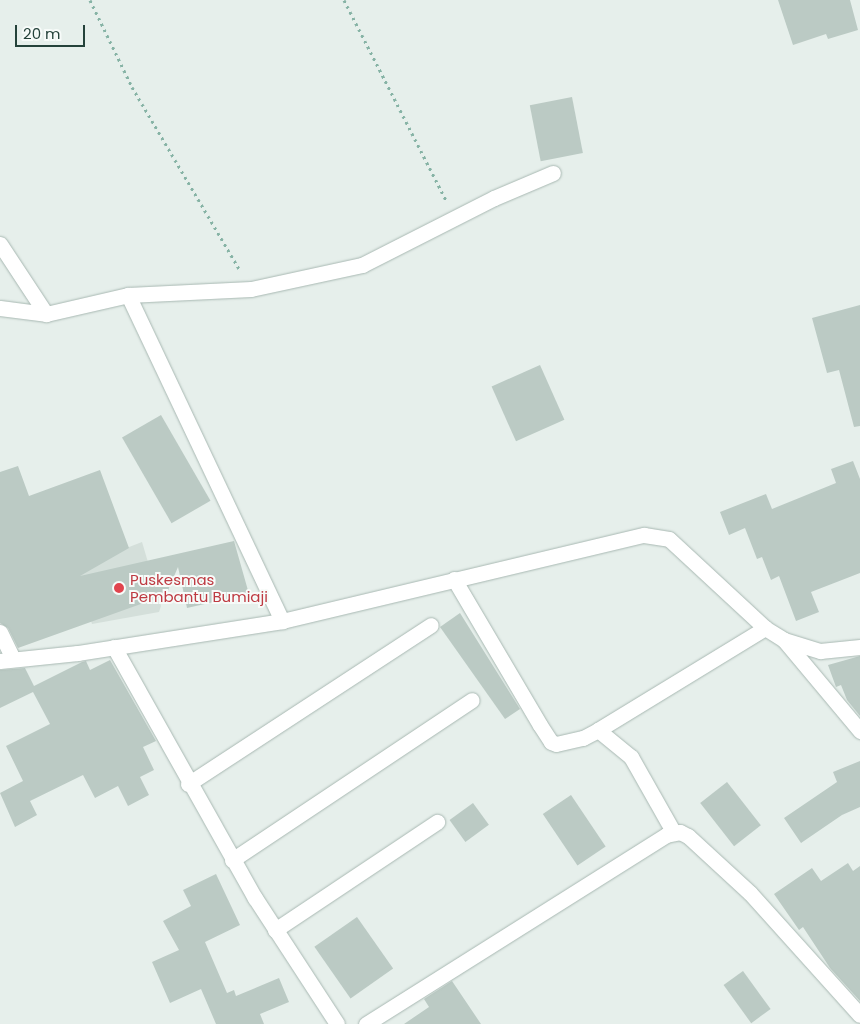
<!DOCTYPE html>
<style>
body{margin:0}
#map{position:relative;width:860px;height:1024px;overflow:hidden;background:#e6efeb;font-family:Poppins,sans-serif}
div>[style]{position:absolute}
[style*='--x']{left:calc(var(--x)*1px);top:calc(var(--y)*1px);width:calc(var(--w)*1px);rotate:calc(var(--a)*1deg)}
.built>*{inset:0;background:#d4dfda}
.building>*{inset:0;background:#bbcac4;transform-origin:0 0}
.path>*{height:3px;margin-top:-1.5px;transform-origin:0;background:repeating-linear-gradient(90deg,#86b3a5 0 2.5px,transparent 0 6.5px)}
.roads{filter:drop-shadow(0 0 1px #a8b8b2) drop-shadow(0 0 1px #a8b8b2)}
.minor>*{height:15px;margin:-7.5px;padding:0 7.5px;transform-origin:7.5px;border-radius:7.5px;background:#fff}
.dots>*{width:14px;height:14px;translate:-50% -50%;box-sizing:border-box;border:2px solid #f7fbf9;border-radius:50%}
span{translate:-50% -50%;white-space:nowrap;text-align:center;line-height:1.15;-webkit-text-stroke:4px #f7fbf9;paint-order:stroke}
.health-label{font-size:15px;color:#be3a42}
.left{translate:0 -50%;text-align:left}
.scale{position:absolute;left:15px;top:25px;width:70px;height:22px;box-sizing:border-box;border:2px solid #24423a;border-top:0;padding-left:6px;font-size:15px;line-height:18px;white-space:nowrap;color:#24423a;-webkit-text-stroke:4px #f7fbf9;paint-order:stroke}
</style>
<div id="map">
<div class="built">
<div style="clip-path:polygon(142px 542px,161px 606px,159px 612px,92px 624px,75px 568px)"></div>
</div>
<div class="building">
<div style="clip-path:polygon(778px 0,850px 0,858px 30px,828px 39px,826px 34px,793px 45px)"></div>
<div style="left:572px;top:97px;width:57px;height:43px;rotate:79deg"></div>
<div style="clip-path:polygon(860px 305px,860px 426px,854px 427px,839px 370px,827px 373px,812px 318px)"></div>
<div style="left:540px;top:365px;width:60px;height:53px;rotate:66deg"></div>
<div style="left:161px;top:415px;width:99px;height:45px;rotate:60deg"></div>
<div style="clip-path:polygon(853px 461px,860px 479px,860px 573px,811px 592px,819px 612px,796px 621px,779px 576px,771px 580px,762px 557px,757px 559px,745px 528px,729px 535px,720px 512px,766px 494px,772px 509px,836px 483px,831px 469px)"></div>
<div style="clip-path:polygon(18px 466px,29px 496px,100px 470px,129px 548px,80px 576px,234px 541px,249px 594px,187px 608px,178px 567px,166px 595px,18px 648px,8px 628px,0 623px,0 472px)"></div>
<div style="clip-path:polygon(460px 613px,520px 709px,505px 719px,440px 627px)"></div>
<div style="clip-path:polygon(860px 656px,860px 716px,847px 700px,841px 685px,836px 687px,828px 665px)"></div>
<div style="clip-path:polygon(110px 660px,156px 741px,143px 747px,154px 770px,140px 777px,149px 795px,128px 806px,118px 786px,95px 798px,83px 775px,30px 801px,37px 815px,15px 827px,0 793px,23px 781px,6px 746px,50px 724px,33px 692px,0 708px,0 670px,25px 668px,34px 686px,82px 662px,86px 661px,90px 670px)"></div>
<div style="clip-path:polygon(860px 761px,860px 807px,842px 815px,801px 843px,784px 818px,837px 782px,833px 772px)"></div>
<div style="left:727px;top:782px;width:55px;height:34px;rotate:52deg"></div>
<div style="left:571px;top:795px;width:62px;height:34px;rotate:56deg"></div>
<div style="left:473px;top:803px;width:27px;height:29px;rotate:54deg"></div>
<div style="clip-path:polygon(848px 863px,853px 871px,860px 866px,860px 1001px,830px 968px,803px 927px,799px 930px,774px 894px,812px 868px,821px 881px)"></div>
<div style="clip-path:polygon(216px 874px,240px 925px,205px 942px,227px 993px,234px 990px,236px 996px,279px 978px,289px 1002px,260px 1014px,264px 1024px,216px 1024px,201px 989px,170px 1003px,152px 962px,179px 950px,163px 921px,191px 906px,183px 890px)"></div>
<div style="left:357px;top:917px;width:63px;height:52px;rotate:55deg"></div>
<div style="left:743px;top:971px;width:47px;height:24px;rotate:54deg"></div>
<div style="clip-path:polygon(452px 981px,481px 1024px,404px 1024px,429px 1007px,424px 999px)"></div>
</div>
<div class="path">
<div style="--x:90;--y:0;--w:97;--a:64.2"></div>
<div style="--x:132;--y:87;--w:212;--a:59.5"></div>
<div style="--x:344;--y:0;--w:227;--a:63"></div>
</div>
<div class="roads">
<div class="minor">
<div style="--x:0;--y:244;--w:84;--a:56.7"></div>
<div style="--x:128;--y:295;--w:123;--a:-2.8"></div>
<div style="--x:251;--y:289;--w:114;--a:-12.2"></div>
<div style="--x:362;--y:265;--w:148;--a:-26.9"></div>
<div style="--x:494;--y:198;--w:64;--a:-23"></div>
<div style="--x:0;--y:308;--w:46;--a:7.4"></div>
<div style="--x:46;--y:314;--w:84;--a:-13"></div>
<div style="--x:128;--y:295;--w:361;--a:64.7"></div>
<div style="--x:454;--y:579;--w:169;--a:59.5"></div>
<div style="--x:540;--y:725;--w:20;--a:57"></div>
<div style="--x:551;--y:742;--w:5;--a:22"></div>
<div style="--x:556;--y:744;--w:28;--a:-13"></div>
<div style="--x:583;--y:738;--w:17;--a:-28"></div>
<div style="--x:598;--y:730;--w:196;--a:-31.4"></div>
<div style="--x:0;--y:632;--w:30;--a:64"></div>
<div style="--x:784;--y:640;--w:119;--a:50.1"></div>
<div style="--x:114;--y:647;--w:288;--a:60.7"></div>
<div style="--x:255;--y:898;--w:150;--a:56.9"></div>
<div style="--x:0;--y:661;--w:78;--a:-5.9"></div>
<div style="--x:78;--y:653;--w:206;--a:-8.9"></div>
<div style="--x:282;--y:621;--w:372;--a:-13.4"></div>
<div style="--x:644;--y:535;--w:25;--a:9"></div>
<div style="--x:669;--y:539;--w:131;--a:42.8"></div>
<div style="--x:765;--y:628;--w:22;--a:32"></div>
<div style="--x:784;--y:640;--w:38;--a:17"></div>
<div style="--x:820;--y:651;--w:40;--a:-5.7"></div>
<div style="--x:598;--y:730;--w:43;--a:39.3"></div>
<div style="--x:631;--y:757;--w:87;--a:60.5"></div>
<div style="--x:188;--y:784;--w:290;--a:-33.2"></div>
<div style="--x:232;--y:860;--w:288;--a:-33.7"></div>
<div style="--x:275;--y:930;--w:195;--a:-33.7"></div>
<div style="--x:366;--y:1024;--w:355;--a:-32.2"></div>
<div style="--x:666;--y:835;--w:14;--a:-12"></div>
<div style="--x:680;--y:832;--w:9;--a:27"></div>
<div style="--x:688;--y:836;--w:84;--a:42.6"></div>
<div style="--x:750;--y:893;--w:164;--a:48"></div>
</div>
</div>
<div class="dots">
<div style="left:119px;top:588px;background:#e0444e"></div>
</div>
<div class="health-label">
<span class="left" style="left:130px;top:588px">Puskesmas<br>Pembantu Bumiaji</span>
</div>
<div class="scale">20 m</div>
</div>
